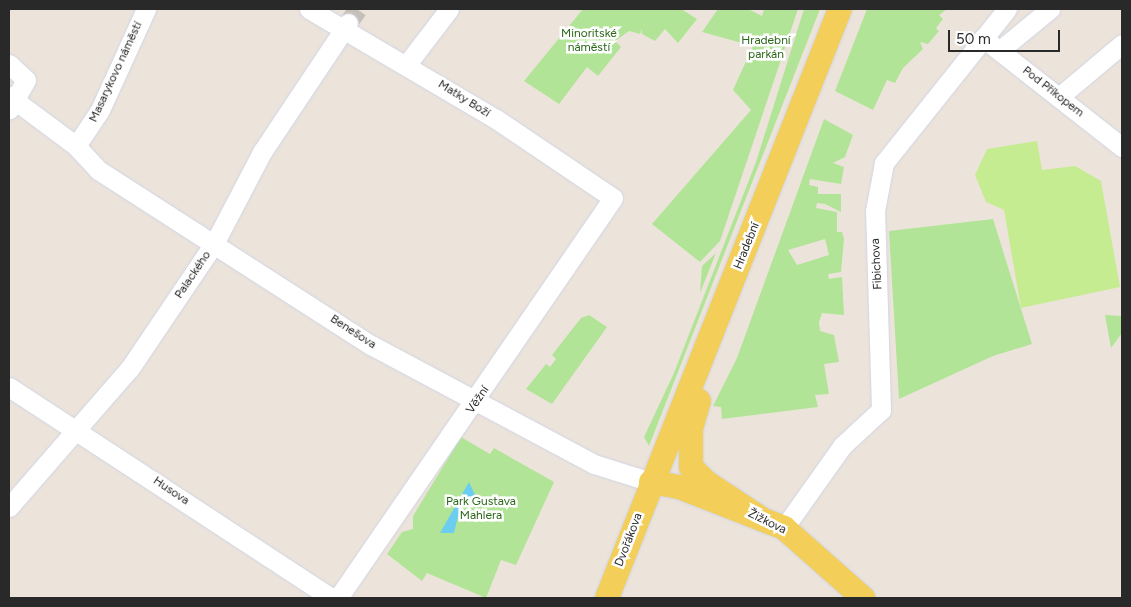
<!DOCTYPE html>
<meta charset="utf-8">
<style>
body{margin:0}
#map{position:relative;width:1131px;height:607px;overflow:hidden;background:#ece4db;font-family:Figtree,sans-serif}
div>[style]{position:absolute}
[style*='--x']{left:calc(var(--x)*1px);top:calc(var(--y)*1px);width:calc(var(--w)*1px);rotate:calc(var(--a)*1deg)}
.green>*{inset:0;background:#b1e496}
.pitch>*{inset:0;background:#c6ec91}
.water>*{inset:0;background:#6bcef1}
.minor-tunnel>*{height:19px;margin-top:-9.5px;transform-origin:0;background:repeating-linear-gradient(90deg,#c5bfb7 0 19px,transparent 0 28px)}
.roads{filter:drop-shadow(0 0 1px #d0d4e3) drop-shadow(0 0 1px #d0d4e3)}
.minor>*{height:19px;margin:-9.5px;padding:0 9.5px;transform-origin:9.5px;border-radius:9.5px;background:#fff}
.major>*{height:24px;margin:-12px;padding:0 12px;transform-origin:12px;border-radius:12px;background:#f3ce58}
span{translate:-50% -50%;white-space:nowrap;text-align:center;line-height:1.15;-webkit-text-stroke:5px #fff;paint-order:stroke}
.park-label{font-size:12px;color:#296718}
.street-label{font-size:12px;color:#292929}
.frame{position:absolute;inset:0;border:10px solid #292929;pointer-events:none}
.scale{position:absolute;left:948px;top:30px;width:112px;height:22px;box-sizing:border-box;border:2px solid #292929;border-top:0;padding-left:6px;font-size:15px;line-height:18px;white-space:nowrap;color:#292929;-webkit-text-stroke:4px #fff;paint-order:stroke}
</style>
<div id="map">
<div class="green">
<div style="clip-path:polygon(583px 9px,681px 9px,697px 19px,678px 43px,665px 29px,655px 41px,642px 34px,642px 29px,640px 34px,629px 31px,615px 41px,621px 47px,598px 76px,587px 67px,559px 104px,524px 81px)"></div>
<div style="clip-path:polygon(718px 9px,748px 9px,762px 16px,764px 9px,798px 9px,720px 241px,700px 262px,652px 224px,751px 110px,733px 90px,753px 46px,702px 32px)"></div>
<div style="clip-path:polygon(804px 9px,820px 9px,649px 446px,644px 437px,674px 373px,756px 162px)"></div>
<div style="clip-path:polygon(867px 9px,947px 9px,939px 15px,943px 19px,936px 28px,939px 31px,928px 44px,920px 42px,923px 49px,903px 68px,895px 83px,887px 80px,873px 110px,835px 91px)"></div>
<div style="clip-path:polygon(evenodd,824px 119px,853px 135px,845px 157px,833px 163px,844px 167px,841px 184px,810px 179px,809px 185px,818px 187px,818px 194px,841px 194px,841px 212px,825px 204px,817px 203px,816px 208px,837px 212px,837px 232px,842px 232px,844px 239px,841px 272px,828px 274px,829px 279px,842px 277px,844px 315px,822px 313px,819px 322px,820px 331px,834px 335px,839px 362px,824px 364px,829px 394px,815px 395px,818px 407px,722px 419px,721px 407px,713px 406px,737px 358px,824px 119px,825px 239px,829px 255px,797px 265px,788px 250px,825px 239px)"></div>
<div style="clip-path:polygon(993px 219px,1032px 344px,993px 356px,899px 399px,889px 231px)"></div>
<div style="clip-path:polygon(716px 253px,700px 293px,702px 266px)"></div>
<div style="clip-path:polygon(589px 315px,607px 327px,552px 404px,526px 389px,546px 364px,550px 367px,556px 359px,552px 355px,581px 318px)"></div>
<div style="clip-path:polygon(1105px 315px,1122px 316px,1122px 333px,1111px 348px)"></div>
<div style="clip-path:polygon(461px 437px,490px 454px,494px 448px,554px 482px,516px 565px,501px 560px,486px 598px,427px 573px,422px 581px,387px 554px,402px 532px,413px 529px,413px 516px)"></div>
</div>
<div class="pitch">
<div style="clip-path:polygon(1037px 141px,1042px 170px,1075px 166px,1101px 181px,1120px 287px,1021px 308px,1004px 210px,986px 202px,975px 175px,987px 149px)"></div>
</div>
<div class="water">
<div style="clip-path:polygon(469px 482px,478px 501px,461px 504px,454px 533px,440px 533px)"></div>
</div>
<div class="minor-tunnel">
<div style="--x:348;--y:23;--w:17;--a:-54"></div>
</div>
<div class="roads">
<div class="minor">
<div style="--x:309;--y:9;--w:217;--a:30.5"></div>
<div style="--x:496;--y:119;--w:141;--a:34"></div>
<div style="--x:613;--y:198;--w:485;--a:124.5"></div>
<div style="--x:983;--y:38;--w:177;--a:38.1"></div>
<div style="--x:1000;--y:50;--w:65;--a:-39.4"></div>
<div style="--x:9;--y:64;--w:23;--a:43"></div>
<div style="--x:26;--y:80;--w:34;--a:120"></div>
<div style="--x:407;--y:64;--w:69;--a:-52.6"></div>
<div style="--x:9;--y:96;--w:84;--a:36.7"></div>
<div style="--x:76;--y:146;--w:33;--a:47"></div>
<div style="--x:98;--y:170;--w:324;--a:32.7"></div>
<div style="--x:371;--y:345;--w:253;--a:28.1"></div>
<div style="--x:594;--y:464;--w:60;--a:17.5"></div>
<div style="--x:1059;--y:97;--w:82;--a:-40.1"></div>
<div style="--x:76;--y:146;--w:43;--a:-56.3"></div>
<div style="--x:100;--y:110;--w:111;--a:-65.5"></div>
<div style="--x:9;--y:387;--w:386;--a:33.2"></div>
<div style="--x:9;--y:507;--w:184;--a:-49"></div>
<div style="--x:130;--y:368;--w:152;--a:-56"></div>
<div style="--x:215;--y:242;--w:102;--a:-62.4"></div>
<div style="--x:262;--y:152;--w:155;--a:-56.3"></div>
<div style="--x:784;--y:528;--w:100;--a:-54.7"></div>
<div style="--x:842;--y:446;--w:53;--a:-42.7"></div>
<div style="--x:881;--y:410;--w:199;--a:-91.7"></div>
<div style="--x:875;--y:211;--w:49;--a:-79.4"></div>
<div style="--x:884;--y:163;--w:197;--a:-51.4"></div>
</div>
<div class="major">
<div style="--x:699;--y:401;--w:29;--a:106"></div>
<div style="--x:691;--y:429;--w:38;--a:90"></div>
<div style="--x:691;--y:467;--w:21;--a:45"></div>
<div style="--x:706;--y:482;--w:64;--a:33.4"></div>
<div style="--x:651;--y:482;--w:28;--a:10"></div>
<div style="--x:679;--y:487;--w:113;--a:21.3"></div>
<div style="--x:784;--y:528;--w:106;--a:41.5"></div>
<div style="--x:607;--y:598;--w:633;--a:-68.42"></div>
</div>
</div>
<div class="park-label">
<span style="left:589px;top:41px">Minoritské<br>náměstí</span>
<span style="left:766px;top:48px">Hradební<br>parkán</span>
<span style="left:481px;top:509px">Park Gustava<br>Mahlera</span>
</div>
<div class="street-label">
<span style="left:116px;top:72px;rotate:-65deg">Masarykovo náměstí</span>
<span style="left:1053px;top:92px;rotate:38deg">Pod Příkopem</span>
<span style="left:464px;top:99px;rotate:32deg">Matky Boží</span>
<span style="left:747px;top:246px;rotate:-68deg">Hradební</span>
<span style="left:877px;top:264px;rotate:-93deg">Fibichova</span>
<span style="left:193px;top:275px;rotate:-56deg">Palackého</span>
<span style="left:353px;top:332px;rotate:33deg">Benešova</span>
<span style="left:478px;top:400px;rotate:-56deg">Věžní</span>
<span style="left:171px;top:491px;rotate:34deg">Husova</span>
<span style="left:767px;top:522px;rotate:26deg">Žižkova</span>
<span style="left:629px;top:540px;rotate:-69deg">Dvořákova</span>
</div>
<div class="frame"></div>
<div class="scale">50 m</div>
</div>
